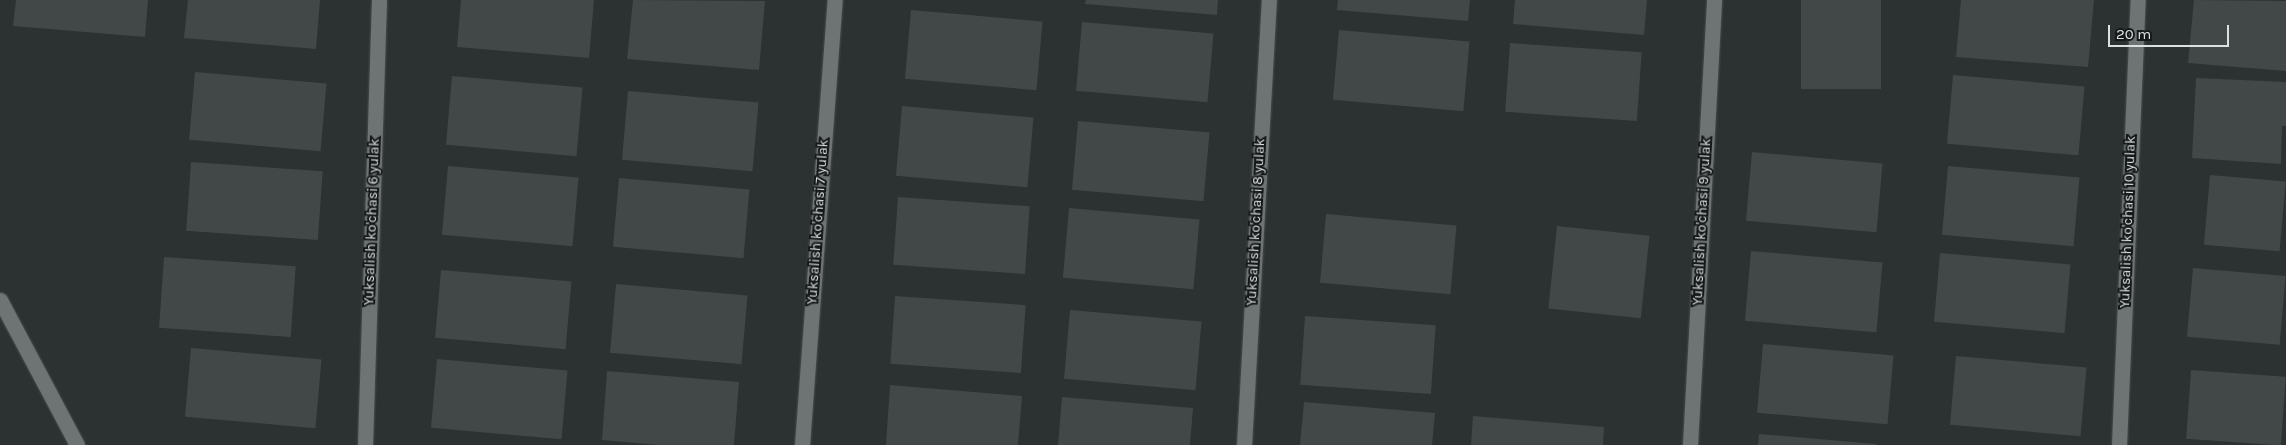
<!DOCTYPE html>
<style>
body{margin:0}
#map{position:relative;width:2286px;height:445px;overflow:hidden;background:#2c3131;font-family:Karla,sans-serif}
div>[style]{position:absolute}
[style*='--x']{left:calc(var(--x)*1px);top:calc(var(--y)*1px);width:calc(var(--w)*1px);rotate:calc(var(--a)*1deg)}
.building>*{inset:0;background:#424747;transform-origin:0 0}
.roads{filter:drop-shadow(0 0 1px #484d4d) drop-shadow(0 0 1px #484d4d)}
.minor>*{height:15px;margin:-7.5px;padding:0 7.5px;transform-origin:7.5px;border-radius:7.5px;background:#6e7474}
span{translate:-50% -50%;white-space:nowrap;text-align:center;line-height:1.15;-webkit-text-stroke:4px #161919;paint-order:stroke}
.street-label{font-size:14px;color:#dde0e0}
.scale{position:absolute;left:2108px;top:25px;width:121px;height:22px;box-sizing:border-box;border:2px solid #dde0e0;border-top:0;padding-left:6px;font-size:15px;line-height:18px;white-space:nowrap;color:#dde0e0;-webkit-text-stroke:4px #161919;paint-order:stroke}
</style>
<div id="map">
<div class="building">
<div style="clip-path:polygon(16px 0,148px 0,145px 37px,13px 26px)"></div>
<div style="clip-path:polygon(188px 0,320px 0,316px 49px,184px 38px)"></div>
<div style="clip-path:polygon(461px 0,594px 0,589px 58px,457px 47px)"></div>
<div style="clip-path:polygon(633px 0,765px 1px,759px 70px,627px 59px)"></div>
<div style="clip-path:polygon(1086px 0,1218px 0,1217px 15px,1085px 4px)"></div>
<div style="clip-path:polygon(1338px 0,1470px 0,1468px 21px,1337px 10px)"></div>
<div style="clip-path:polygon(1515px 0,1647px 0,1644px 35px,1513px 24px)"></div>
<div style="left:1801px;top:0;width:80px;height:89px"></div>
<div style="clip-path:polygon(1961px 0,2094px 0,2088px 67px,1956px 57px)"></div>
<div style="clip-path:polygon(2194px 0,2286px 1px,2286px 71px,2188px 63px)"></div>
<div style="left:911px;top:10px;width:132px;height:69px;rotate:5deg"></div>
<div style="left:1082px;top:22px;width:132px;height:69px;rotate:5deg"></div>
<div style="left:1339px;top:30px;width:131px;height:70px;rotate:5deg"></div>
<div style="left:1510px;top:43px;width:132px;height:69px;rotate:4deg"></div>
<div style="left:195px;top:72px;width:132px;height:68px;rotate:5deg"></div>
<div style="left:1953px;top:75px;width:132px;height:69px;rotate:5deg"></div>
<div style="left:452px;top:76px;width:131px;height:69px;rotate:5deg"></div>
<div style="clip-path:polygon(2196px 78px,2286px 82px,2286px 126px,2282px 126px,2281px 164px,2192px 158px)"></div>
<div style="left:628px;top:91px;width:131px;height:69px;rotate:5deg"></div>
<div style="left:902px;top:106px;width:132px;height:70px;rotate:5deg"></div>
<div style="left:1078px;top:121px;width:132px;height:69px;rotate:5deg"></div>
<div style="left:1752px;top:152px;width:131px;height:69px;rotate:5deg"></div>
<div style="left:191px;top:162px;width:132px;height:69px;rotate:4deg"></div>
<div style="left:448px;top:166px;width:131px;height:69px;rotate:5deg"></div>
<div style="left:1948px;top:166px;width:132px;height:69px;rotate:5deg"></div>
<div style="left:2210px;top:175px;width:76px;height:70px;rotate:5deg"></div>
<div style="left:619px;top:178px;width:131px;height:69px;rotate:5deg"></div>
<div style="left:898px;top:197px;width:132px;height:68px;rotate:4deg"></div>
<div style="left:1069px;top:208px;width:131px;height:70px;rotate:5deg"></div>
<div style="left:1326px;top:214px;width:131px;height:69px;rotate:5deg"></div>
<div style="left:1557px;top:226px;width:93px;height:83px;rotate:6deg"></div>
<div style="left:1751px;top:251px;width:132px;height:70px;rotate:5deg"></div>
<div style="left:1940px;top:253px;width:131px;height:69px;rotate:5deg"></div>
<div style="left:164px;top:257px;width:132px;height:71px;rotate:4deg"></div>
<div style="left:2193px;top:268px;width:93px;height:69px;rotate:5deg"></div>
<div style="left:441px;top:270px;width:131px;height:68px;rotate:5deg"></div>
<div style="left:616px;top:284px;width:132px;height:69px;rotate:5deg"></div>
<div style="left:895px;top:296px;width:131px;height:68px;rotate:4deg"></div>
<div style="left:1070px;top:310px;width:132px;height:69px;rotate:5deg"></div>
<div style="left:1305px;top:316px;width:131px;height:69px;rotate:4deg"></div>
<div style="left:1763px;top:344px;width:131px;height:69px;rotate:5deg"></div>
<div style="left:191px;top:348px;width:131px;height:69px;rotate:5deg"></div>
<div style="left:1956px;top:356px;width:131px;height:69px;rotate:5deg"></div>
<div style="left:437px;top:359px;width:131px;height:69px;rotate:5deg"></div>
<div style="left:2191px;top:370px;width:95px;height:69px;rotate:4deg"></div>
<div style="clip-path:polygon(607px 371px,739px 382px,734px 445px,659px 445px,602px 440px)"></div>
<div style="clip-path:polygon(890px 385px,1022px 396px,1018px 445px,886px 445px)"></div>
<div style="clip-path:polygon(1062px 397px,1193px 408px,1190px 445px,1058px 445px)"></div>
<div style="clip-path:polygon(1304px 402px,1435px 413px,1432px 445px,1300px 445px)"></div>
<div style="clip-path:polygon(1473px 416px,1604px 427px,1603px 445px,1471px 445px)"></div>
<div style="clip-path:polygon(1759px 434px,1876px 444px,1876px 445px,1758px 445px)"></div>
</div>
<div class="roads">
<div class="minor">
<div style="--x:0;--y:300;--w:164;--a:62"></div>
<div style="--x:365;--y:445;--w:445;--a:-88.2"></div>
<div style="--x:802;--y:445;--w:446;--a:-85.8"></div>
<div style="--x:1244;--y:445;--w:446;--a:-86.8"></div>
<div style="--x:1690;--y:445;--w:446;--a:-86.9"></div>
<div style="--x:2119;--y:445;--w:445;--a:-87.6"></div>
</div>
</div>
<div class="street-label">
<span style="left:372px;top:222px;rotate:-88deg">Yuksalish ko'chasi 6 yulak</span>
<span style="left:818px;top:222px;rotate:-86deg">Yuksalish ko'chasi 7 yulak</span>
<span style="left:1256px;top:222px;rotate:-87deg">Yuksalish ko'chasi 8 yulak</span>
<span style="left:1702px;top:222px;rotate:-87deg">Yuksalish ko'chasi 9 yulak</span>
<span style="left:2128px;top:222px;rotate:-88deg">Yuksalish ko'chasi 10 yulak</span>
</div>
<div class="scale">20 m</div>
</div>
